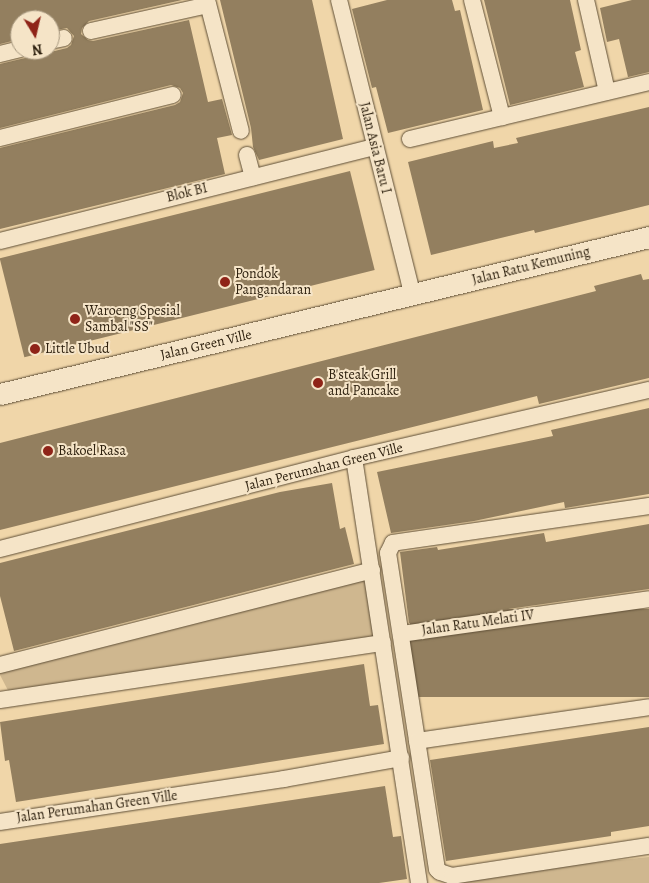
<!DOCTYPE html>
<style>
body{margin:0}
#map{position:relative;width:649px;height:883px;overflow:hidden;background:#f0d6a9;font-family:Alegreya,serif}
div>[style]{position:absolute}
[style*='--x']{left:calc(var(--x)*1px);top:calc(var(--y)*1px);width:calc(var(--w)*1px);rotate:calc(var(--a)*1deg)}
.green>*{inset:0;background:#cfb78f}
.building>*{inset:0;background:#937f5f;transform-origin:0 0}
.roads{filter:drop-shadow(0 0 1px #5e4e36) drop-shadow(0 0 1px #5e4e36)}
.minor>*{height:16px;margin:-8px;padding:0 8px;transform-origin:8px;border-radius:8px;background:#f5e4c7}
.tertiary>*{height:21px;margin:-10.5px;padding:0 10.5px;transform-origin:10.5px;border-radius:10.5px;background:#f5e4c7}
.dots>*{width:14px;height:14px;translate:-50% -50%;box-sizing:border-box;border:2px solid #f5e4c7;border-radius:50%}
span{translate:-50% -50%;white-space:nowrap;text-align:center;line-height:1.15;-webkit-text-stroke:4px #f5e4c7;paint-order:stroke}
.street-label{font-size:14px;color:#2e210f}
.poi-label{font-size:14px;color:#2e210f}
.left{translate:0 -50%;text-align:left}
.north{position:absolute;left:10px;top:10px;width:50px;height:50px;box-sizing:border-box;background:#f5e4c7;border:1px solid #a5967d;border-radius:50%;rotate:171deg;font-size:14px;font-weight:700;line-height:20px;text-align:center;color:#2e210f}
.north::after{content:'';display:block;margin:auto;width:18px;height:22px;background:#8f2418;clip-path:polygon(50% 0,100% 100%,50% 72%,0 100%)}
</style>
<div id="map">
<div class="green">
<div style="clip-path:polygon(366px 577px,376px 642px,12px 698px,0 675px,0 665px)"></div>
<div style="clip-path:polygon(649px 857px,649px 883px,446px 883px,446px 878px)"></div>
</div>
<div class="building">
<div style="clip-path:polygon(0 0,182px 0,89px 21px,82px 28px,81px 34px,88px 40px,93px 41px,189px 20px,208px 102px,222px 99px,232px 135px,217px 138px,225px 174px,0 229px,0 148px,175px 105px,180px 102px,183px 93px,180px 88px,171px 85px,0 128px,0 64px,67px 48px,71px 45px,74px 36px,67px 28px,50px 31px,50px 20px,20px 20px,20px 39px,0 44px)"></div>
<div style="clip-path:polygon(220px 0,312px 0,343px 139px,259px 160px,253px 147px,251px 128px)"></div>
<div style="clip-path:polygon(387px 0,452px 0,455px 11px,460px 10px,483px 110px,388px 133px,376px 87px,372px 88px,352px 9px)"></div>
<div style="clip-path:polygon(484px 0,570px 0,581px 50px,575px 52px,584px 87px,510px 105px)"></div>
<div style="clip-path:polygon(632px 0,649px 0,649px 72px,628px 77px,619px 39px,607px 42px,600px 8px)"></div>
<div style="clip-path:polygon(649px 107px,649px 205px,535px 233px,534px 230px,431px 255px,408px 162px,493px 141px,494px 148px,518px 143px,516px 138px)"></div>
<div style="left:350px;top:171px;width:102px;height:361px;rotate:76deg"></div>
<div style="clip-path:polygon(641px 274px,643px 280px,649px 279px,649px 378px,539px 404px,537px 396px,0 530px,0 443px,596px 291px,594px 286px)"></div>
<div style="clip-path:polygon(649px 408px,649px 494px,565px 508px,564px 502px,474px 521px,391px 533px,377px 472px,553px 436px,551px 430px)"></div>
<div style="clip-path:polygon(332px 483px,340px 529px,345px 527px,354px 564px,14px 651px,0 596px,0 563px,280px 492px)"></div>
<div style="clip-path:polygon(649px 524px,649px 589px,409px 623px,400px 552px,437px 547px,438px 550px,544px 533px,546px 542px)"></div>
<div style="left:649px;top:609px;width:88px;height:239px;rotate:90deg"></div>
<div style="clip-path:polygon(364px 664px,370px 706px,378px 705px,384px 744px,16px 802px,9px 760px,5px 761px,0 722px)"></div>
<div style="clip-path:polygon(649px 727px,649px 826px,611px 832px,611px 836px,446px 861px,430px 760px)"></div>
<div style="clip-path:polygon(385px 786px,393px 837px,401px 836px,407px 879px,379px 883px,0 883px,0 844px)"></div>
</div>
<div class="roads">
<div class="minor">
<div style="--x:207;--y:0;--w:135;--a:75.5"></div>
<div style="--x:339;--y:0;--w:305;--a:76"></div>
<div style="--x:472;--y:0;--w:121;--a:75.6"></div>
<div style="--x:586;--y:0;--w:94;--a:77.1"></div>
<div style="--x:91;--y:31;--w:120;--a:-12.5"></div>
<div style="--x:50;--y:41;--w:14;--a:-12"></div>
<div style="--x:0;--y:54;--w:21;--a:-14"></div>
<div style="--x:0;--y:138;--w:178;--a:-14"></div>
<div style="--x:410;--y:139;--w:246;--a:-13.4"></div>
<div style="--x:247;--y:155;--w:23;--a:75"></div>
<div style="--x:0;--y:241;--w:386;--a:-14.1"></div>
<div style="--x:354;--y:458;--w:430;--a:81.3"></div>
<div style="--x:649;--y:506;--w:259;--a:171.8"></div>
<div style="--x:393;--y:543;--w:11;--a:117"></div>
<div style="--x:388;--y:553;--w:320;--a:81.2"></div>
<div style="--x:437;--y:869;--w:4;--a:45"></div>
<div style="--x:440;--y:872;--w:13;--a:18"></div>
<div style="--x:452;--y:876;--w:199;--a:-8.7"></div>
<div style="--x:0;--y:549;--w:366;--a:-14.4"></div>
<div style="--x:354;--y:458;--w:303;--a:-13"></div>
<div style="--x:401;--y:634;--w:250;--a:-8"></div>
<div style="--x:0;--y:665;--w:384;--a:-14.3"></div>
<div style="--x:0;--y:700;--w:387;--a:-8.5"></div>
<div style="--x:417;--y:741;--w:234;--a:-8.3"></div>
<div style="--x:0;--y:822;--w:287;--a:-8.6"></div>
<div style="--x:284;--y:779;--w:119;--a:-10.2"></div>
</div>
<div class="tertiary">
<div style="--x:0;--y:394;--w:668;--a:-13.6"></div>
</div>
</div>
<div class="dots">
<div style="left:225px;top:282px;background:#8f2418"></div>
<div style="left:75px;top:319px;background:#8f2418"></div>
<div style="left:35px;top:349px;background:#8f2418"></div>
<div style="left:318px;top:383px;background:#8f2418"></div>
<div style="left:48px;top:451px;background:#8f2418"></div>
</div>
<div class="street-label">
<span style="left:375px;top:148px;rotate:76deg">Jalan Asia Baru I</span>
<span style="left:187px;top:193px;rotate:-14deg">Blok BI</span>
<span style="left:531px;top:266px;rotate:-14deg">Jalan Ratu Kemuning</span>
<span style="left:206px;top:345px;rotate:-13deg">Jalan Green Ville</span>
<span style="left:324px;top:467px;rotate:-14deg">Jalan Perumahan Green Ville</span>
<span style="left:478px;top:623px;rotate:-8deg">Jalan Ratu Melati IV</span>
<span style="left:97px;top:807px;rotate:-8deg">Jalan Perumahan Green Ville</span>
</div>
<div class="poi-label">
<span class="left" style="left:235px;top:282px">Pondok<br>Pangandaran</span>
<span class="left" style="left:85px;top:319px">Waroeng Spesial<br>Sambal "SS"</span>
<span class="left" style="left:45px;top:349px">Little Ubud</span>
<span class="left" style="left:328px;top:383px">B'steak Grill<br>and Pancake</span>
<span class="left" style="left:58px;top:451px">Bakoel Rasa</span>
</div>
<div class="north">N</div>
</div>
